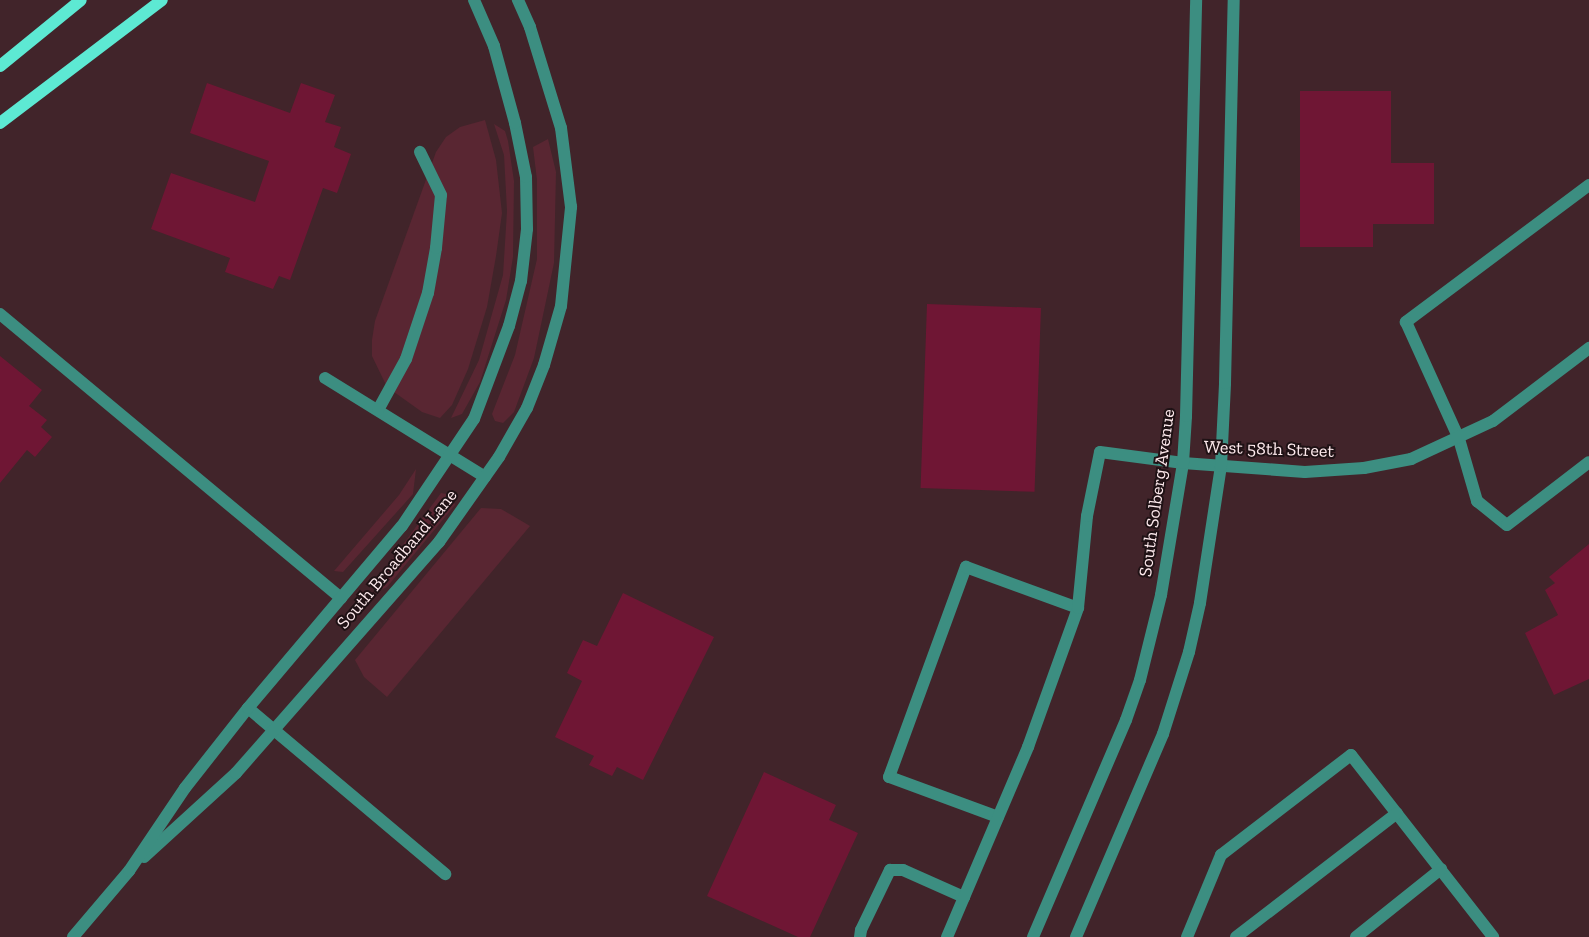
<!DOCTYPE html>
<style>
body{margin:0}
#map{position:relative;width:1589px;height:937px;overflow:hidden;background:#41242a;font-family:"Zilla Slab",serif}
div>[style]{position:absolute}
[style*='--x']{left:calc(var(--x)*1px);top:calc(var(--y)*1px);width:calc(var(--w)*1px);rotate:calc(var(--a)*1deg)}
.green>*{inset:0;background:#592632}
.building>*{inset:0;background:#6f1634;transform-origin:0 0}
.minor>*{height:12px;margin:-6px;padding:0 6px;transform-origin:6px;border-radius:6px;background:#3c8e81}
.major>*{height:12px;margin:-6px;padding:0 6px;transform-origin:6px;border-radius:6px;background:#5de9d3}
span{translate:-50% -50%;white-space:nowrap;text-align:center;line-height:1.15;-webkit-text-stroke:4px #1f1215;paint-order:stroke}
.street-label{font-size:18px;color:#fde9ec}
</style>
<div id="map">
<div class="green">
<div style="clip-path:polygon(485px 120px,496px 160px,502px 213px,496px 256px,487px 307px,468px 369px,452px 405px,440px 418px,422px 412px,387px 387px,372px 356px,372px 340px,375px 321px,436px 152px,446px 137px,460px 127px)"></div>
<div style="clip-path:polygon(494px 124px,505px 131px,508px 141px,514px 181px,513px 257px,506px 300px,480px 382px,462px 414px,451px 418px,479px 360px,503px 275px,507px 211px,504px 155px)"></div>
<div style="clip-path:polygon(548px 139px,556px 172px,554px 263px,534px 358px,514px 412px,503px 423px,495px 421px,492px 414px,515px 355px,537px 259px,537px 180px,533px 147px)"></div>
<div style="clip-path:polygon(416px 469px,413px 494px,343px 572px,334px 571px,399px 495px)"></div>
<div style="clip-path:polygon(441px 493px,452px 495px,455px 505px,387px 587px,381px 590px,376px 587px,376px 581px)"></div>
<div style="clip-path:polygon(481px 508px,501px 509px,530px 526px,387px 697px,364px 677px,355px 660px)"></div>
</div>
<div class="building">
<div style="clip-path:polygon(207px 83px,290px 113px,301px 83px,335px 95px,325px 122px,341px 127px,334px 147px,351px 154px,337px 193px,323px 188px,290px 280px,279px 276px,273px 289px,225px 272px,230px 258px,151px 229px,171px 173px,255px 202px,269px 161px,190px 133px)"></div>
<div style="clip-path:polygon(1300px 91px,1391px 91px,1391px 163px,1434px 163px,1434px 224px,1373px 224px,1373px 247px,1300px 247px)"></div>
<div style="left:927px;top:304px;width:114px;height:184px;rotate:2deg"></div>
<div style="clip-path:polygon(0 356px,42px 390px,29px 406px,47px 420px,41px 427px,52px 437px,35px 457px,27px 450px,0 483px)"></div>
<div style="clip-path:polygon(1589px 544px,1589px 679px,1554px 695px,1525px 633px,1558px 615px,1545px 590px,1555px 583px,1549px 577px)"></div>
<div style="clip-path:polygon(623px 593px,714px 637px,643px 780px,617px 767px,612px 776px,589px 765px,594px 756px,555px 737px,582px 681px,567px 673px,583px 640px,597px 646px)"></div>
<div style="clip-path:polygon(764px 772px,836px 805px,829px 820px,858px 833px,810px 937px,798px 937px,707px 896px)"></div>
</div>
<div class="minor">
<div style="--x:1589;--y:185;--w:229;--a:143.2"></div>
<div style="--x:1406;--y:322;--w:128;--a:65.6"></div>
<div style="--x:1459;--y:439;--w:65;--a:73.8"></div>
<div style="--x:1477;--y:501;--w:38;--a:39"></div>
<div style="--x:1507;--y:525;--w:103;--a:-37.5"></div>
<div style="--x:0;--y:314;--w:444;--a:39.8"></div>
<div style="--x:325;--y:378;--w:188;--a:31.7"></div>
<div style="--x:378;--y:410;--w:58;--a:-61.2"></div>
<div style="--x:406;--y:359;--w:70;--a:-71.6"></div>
<div style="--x:428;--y:293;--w:46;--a:-79.9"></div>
<div style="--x:436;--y:248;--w:53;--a:-84.6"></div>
<div style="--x:441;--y:195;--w:48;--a:-116"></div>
<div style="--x:248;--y:708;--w:258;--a:40.1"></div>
<div style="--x:998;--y:817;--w:116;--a:-159.8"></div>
<div style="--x:889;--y:777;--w:224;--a:-69.9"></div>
<div style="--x:966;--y:567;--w:119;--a:20.1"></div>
<div style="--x:144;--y:857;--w:125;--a:-42.4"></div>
<div style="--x:236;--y:773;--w:308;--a:-48.7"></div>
<div style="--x:439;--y:542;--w:104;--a:-54.8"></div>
<div style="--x:499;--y:457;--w:56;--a:-60.3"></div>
<div style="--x:527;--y:408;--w:46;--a:-68.4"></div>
<div style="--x:544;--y:365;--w:61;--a:-73.9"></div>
<div style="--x:561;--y:306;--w:100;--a:-84.2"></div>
<div style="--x:571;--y:207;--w:80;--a:-97.2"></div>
<div style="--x:561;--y:128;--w:106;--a:-107.1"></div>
<div style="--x:530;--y:27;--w:30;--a:-114"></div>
<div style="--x:73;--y:937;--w:87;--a:-49.7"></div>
<div style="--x:129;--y:871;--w:100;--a:-56"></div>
<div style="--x:185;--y:788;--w:102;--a:-51.8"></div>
<div style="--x:248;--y:708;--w:238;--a:-49.8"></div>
<div style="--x:402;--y:526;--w:129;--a:-56.1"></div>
<div style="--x:474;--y:419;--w:99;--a:-69.4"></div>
<div style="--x:509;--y:326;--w:47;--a:-75.1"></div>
<div style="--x:521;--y:281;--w:52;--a:-83.4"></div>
<div style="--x:527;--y:229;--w:52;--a:-91.1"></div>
<div style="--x:526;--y:177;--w:55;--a:-101.5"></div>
<div style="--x:515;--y:123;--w:80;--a:-105.3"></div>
<div style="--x:494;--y:46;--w:50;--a:-113.5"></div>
<div style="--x:860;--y:937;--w:7;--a:-82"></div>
<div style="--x:861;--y:930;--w:67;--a:-64.2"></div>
<div style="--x:890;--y:870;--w:13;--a:0"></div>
<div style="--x:903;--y:870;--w:67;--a:23.9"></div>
<div style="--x:947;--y:937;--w:207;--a:-66.9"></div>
<div style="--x:1028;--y:747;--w:148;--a:-70.2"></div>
<div style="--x:1078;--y:608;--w:92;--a:-84.4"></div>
<div style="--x:1087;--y:516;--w:65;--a:-78.5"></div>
<div style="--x:1100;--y:452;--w:84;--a:7.5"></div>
<div style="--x:1183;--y:463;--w:122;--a:4.2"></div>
<div style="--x:1305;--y:472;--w:59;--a:-3.9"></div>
<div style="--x:1364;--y:468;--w:48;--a:-10.8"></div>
<div style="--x:1411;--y:459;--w:90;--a:-24.9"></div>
<div style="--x:1493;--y:421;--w:121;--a:-37.2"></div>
<div style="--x:1033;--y:937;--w:236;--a:-66.8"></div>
<div style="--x:1126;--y:720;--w:42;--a:-70.7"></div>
<div style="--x:1140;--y:680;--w:88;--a:-76.1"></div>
<div style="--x:1161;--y:595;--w:134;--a:-80.5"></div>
<div style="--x:1183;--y:463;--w:47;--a:-86.3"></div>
<div style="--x:1186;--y:416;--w:416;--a:-88.6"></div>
<div style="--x:1076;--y:937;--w:221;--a:-66.8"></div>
<div style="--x:1163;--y:734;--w:86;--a:-72.4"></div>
<div style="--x:1189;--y:652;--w:50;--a:-77.3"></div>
<div style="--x:1200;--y:603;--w:139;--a:-81.3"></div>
<div style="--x:1221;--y:466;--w:83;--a:-87.2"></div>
<div style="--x:1225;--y:383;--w:383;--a:-88.7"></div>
<div style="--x:1187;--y:937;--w:89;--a:-67.5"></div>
<div style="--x:1221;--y:855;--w:164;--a:-37.6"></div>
<div style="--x:1351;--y:755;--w:231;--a:52"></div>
<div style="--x:1236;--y:937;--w:203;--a:-37.6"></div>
<div style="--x:1356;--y:937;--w:109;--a:-38.7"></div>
</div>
<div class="major">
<div style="--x:0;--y:66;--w:104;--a:-39.2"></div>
<div style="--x:0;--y:123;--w:203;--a:-37.2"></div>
</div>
<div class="street-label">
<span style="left:1269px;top:449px;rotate:2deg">West 58th Street</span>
<span style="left:1157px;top:493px;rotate:-82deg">South Solberg Avenue</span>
<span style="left:397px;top:559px;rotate:-50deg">South Broadband Lane</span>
</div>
</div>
